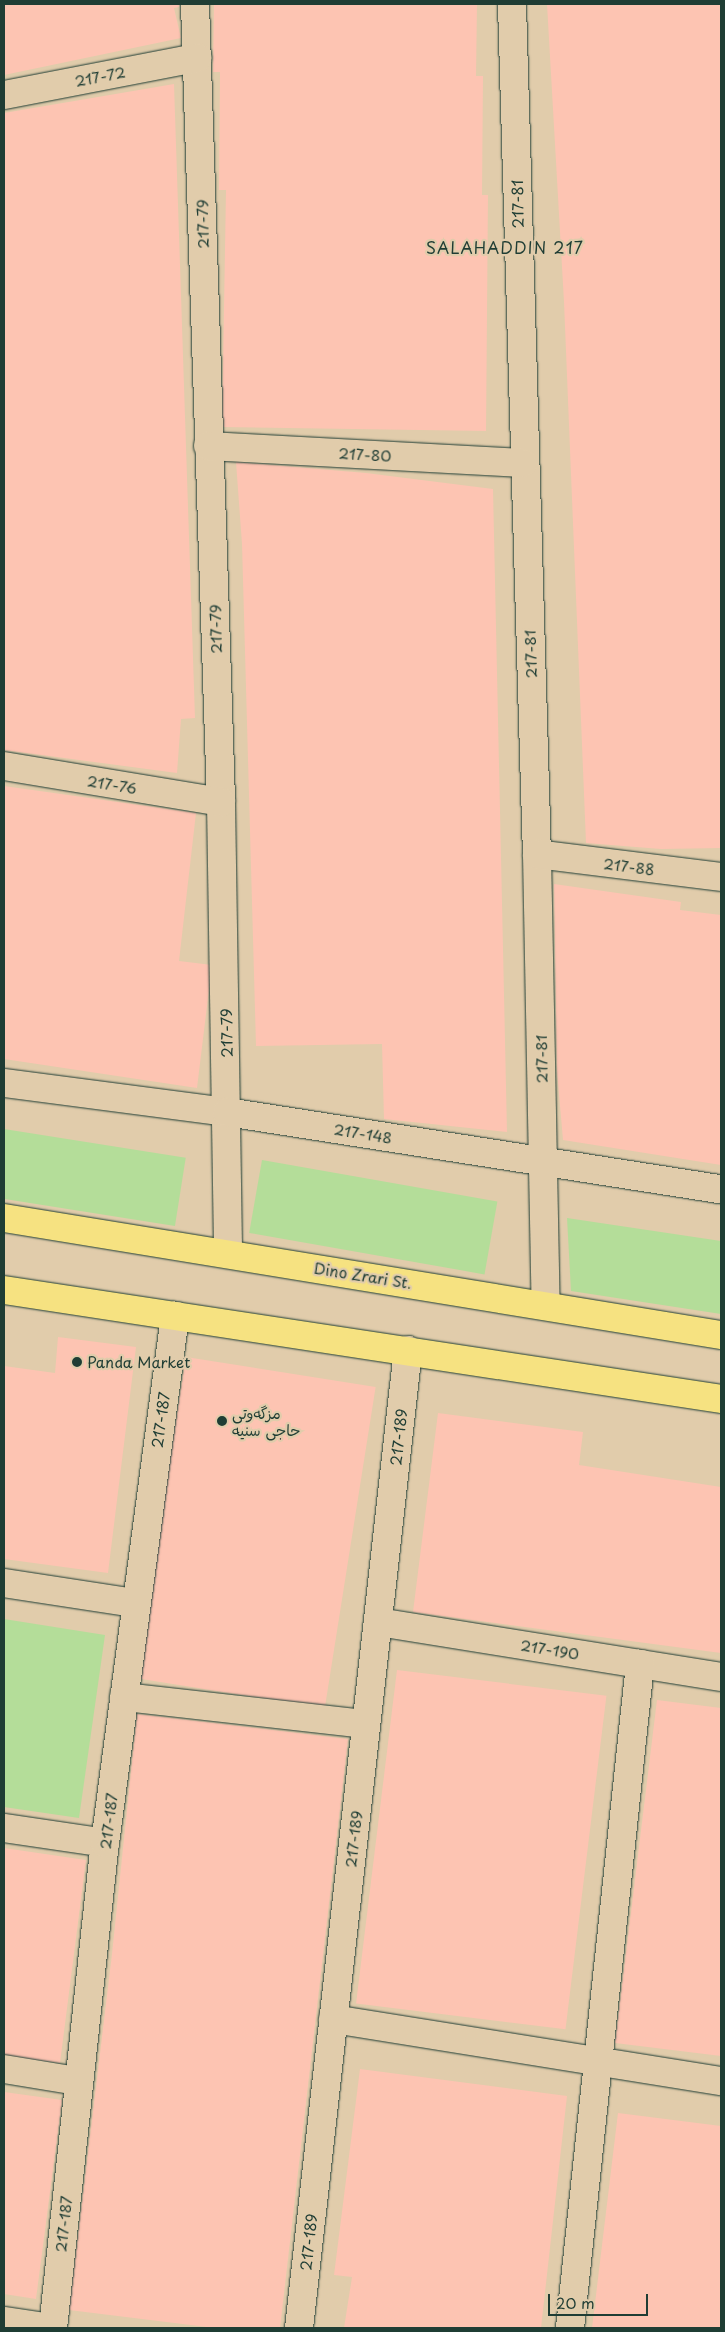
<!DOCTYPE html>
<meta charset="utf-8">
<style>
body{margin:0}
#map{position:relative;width:725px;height:2332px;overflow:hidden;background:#e1ccab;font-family:"Playpen Sans","Playpen Sans Arabic",sans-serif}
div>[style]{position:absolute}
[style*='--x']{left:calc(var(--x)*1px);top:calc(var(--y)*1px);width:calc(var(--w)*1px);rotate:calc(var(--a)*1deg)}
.green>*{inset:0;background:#b4dd99;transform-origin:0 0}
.building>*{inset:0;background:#fdc4b2;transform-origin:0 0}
.roads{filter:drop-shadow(0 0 1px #1f3d34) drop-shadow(0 0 1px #1f3d34)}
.minor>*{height:28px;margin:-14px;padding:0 14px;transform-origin:14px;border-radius:14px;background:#e1ccab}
.major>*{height:28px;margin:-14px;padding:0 14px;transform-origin:14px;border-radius:14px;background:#f6e281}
.dots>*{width:14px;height:14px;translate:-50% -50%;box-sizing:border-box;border:2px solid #e1ccab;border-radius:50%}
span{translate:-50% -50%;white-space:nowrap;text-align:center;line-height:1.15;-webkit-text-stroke:4.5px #e1ccab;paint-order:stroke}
.street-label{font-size:15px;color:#1f3d34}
.poi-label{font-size:15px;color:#1f3d34}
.left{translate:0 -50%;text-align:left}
.neighbourhood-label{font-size:16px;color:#1f3d34;letter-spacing:1px}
.frame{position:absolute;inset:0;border:5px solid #1f3d34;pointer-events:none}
.scale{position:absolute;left:548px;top:2294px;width:100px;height:22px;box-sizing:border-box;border:2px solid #1f3d34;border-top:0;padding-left:6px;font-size:15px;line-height:18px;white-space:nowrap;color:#1f3d34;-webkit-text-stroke:4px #e1ccab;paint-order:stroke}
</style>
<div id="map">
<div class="green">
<div style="left:4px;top:1129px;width:184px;height:69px;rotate:9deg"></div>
<div style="left:262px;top:1160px;width:239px;height:74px;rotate:10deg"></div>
<div style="clip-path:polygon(567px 1218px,721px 1241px,721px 1314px,571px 1291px)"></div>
<div style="clip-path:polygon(4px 1619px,105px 1635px,79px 1818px,4px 1807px)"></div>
</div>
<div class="building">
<div style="clip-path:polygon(4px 4px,179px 4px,179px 7px,174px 8px,181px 38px,4px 75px)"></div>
<div style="clip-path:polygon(214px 4px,477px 4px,476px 76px,483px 76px,482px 195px,488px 195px,486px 431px,222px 427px,226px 190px,219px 190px,220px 72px,213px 72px)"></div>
<div style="clip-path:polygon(547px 4px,721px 4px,721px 848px,661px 849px,586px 843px,564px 302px)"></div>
<div style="clip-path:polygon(174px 84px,195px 718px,181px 719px,177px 773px,4px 750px,4px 113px)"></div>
<div style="clip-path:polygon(236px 462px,366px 473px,493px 489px,507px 1132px,384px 1119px,382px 1044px,256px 1046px,242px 544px)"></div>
<div style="clip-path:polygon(4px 786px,196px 813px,179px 961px,212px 965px,197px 1088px,4px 1059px)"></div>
<div style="clip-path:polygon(554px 884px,681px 902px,680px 910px,721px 915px,721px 1165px,563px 1140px,557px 1071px)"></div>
<div style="clip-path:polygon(58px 1337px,136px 1347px,108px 1573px,4px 1559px,4px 1366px,55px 1373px)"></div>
<div style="left:186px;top:1357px;width:192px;height:325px;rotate:9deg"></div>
<div style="clip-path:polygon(438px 1413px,583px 1432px,579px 1465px,721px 1487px,721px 1653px,413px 1612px)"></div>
<div style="left:397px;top:1670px;width:211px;height:336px;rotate:7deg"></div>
<div style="clip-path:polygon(657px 1700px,721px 1708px,721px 2056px,615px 2043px)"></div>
<div style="clip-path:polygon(137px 1714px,348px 1739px,280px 2328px,215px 2328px,69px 2310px,112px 1954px)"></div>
<div style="clip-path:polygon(4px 1848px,86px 1860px,60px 2063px,4px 2056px)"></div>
<div style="clip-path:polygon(360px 2069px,567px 2096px,541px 2328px,344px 2328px,352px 2277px,334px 2275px)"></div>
<div style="clip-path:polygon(4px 2092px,62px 2100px,36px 2299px,4px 2294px)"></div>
<div style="clip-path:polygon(618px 2113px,721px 2126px,721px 2328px,592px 2328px)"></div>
</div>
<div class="roads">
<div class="minor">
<div style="--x:195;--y:4;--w:798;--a:88.13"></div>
<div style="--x:221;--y:802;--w:452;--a:89.1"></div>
<div style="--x:512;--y:4;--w:850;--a:88.32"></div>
<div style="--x:537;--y:854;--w:451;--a:88.9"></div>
<div style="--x:4;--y:95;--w:197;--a:-10.9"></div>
<div style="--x:208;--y:446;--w:315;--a:3.1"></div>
<div style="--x:4;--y:766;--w:220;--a:9.4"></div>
<div style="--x:537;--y:854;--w:185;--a:7.1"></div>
<div style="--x:4;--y:1083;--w:225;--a:7.4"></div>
<div style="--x:227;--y:1112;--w:500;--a:8.9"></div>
<div style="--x:4;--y:1583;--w:132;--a:8.7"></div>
<div style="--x:378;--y:1622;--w:347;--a:9.1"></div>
<div style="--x:124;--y:1697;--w:243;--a:6.4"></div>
<div style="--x:4;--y:1828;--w:102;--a:8.4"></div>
<div style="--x:333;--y:2019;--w:393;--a:9.1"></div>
<div style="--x:4;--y:2069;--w:74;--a:9.3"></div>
<div style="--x:4;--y:2321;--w:48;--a:8.5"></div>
<div style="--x:53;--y:2328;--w:488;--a:-83.9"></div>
<div style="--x:105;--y:1843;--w:532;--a:-82.43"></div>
<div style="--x:299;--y:2328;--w:984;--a:-83.64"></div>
<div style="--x:570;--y:2328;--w:668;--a:-83.98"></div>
</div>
<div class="major">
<div style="--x:4;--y:1218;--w:726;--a:9.27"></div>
<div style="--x:4;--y:1290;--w:725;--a:8.64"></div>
</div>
</div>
<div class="dots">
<div style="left:77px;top:1362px;background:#1f3d34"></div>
<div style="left:222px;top:1421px;background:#1f3d34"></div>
</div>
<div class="street-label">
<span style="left:100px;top:76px;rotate:-11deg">217-72</span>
<span style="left:517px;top:204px;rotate:-91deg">217-81</span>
<span style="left:202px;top:224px;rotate:-92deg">217-79</span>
<span style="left:365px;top:454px;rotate:3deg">217-80</span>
<span style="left:215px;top:629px;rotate:-92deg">217-79</span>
<span style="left:530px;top:654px;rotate:-92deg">217-81</span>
<span style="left:112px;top:784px;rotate:9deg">217-76</span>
<span style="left:629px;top:866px;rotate:7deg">217-88</span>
<span style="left:226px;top:1033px;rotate:-91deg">217-79</span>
<span style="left:541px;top:1059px;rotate:-91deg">217-81</span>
<span style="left:363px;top:1133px;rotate:9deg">217-148</span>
<span style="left:363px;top:1275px;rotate:9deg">Dino Zrari St.</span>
<span style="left:160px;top:1420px;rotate:-82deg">217-187</span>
<span style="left:398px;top:1437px;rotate:-84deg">217-189</span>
<span style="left:550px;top:1649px;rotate:9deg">217-190</span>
<span style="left:108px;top:1821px;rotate:-83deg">217-187</span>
<span style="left:353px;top:1839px;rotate:-84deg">217-189</span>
<span style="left:63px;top:2224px;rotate:-84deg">217-187</span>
<span style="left:308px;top:2242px;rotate:-84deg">217-189</span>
</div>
<div class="poi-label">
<span class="left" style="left:87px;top:1362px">Panda Market</span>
<span class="left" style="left:232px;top:1421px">مزگەوتی<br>حاجی سنیە</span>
</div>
<div class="neighbourhood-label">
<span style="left:505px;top:247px">SALAHADDIN 217</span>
</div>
<div class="frame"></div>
<div class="scale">20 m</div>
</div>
